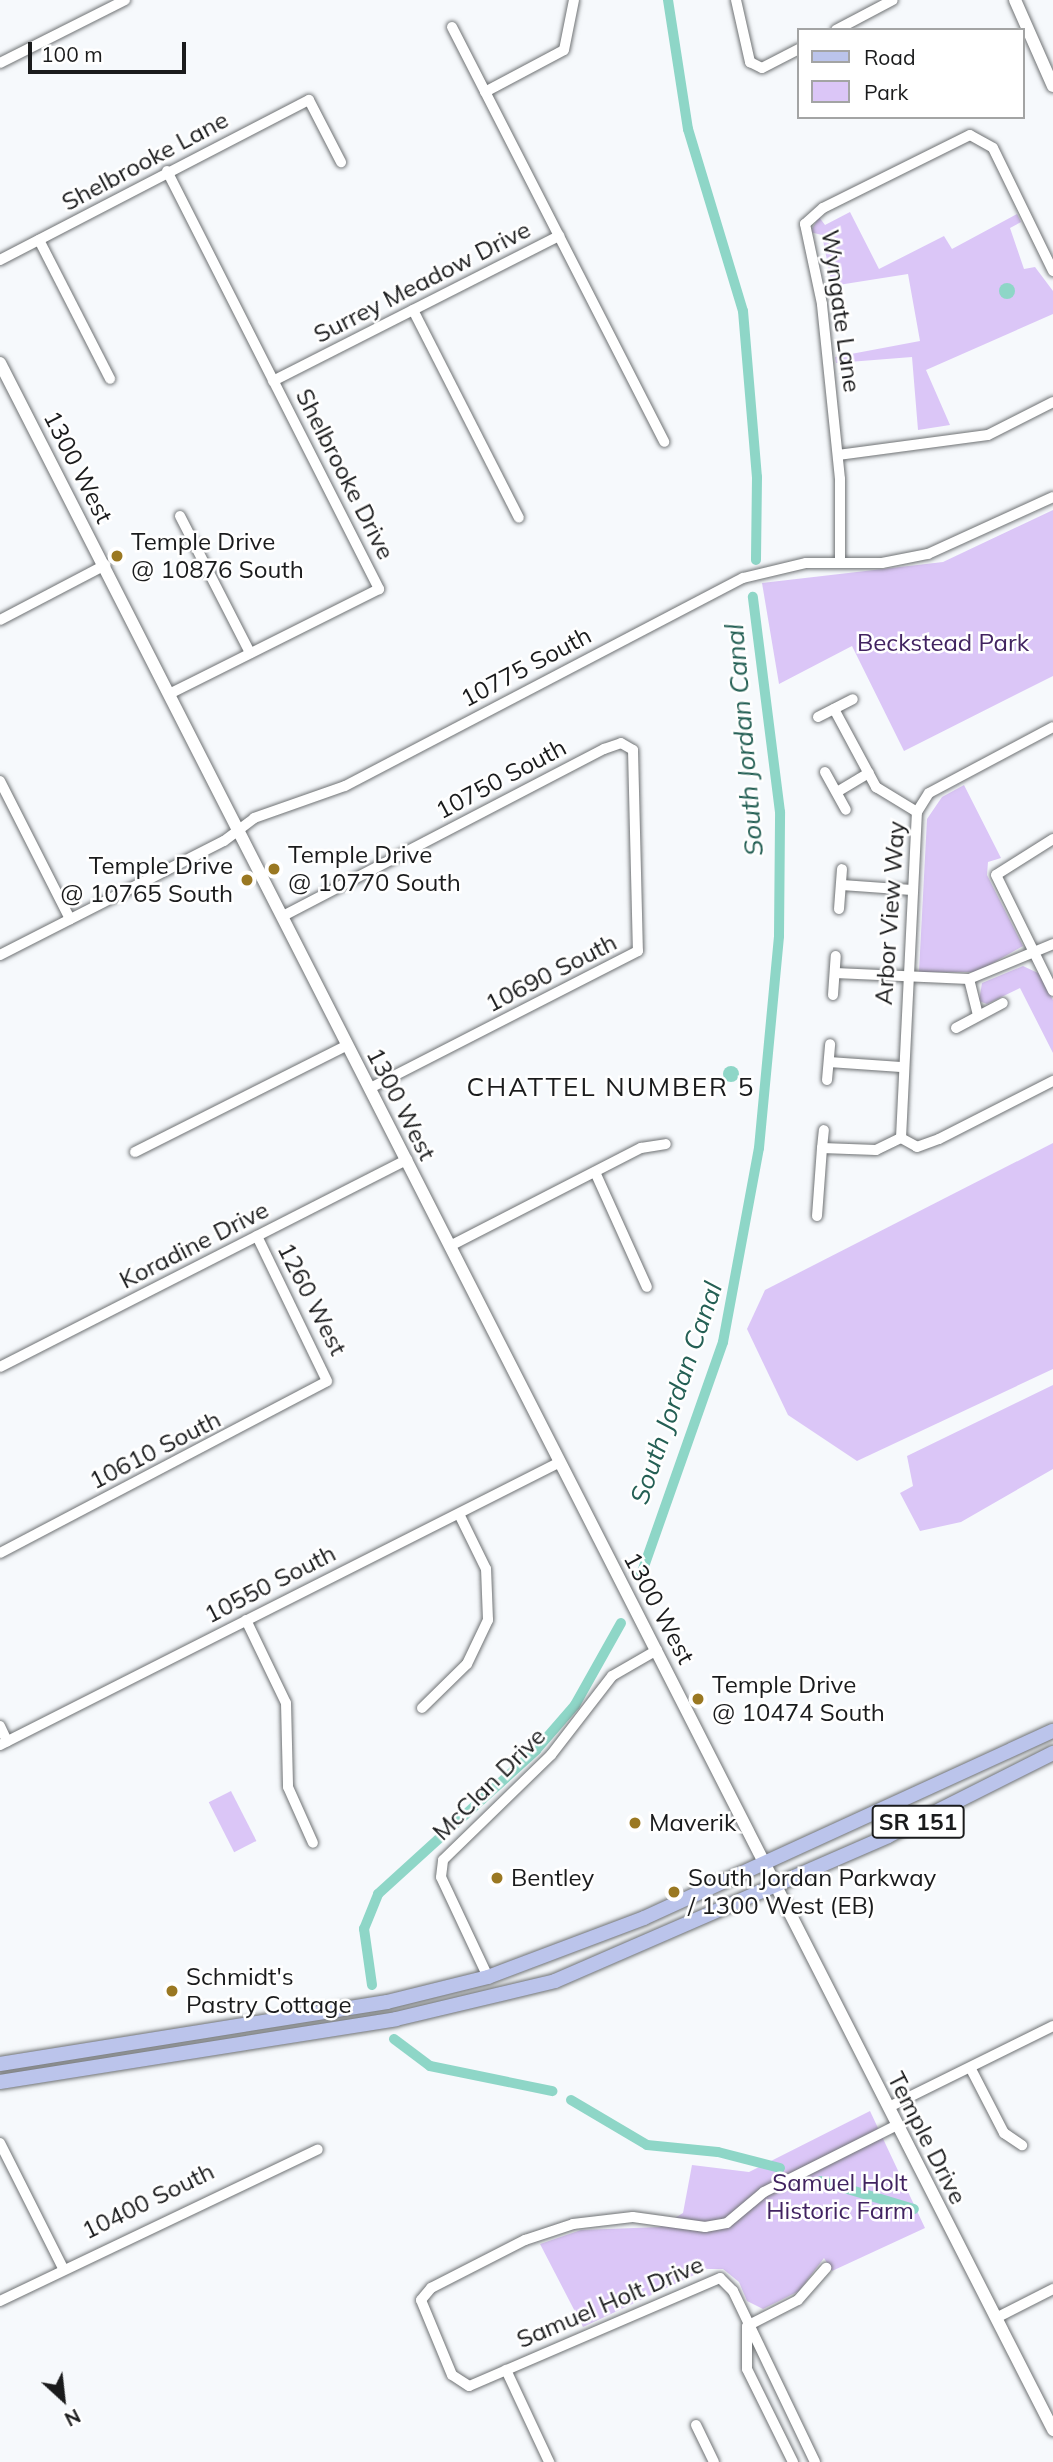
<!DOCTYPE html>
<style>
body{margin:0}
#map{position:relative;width:1053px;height:2462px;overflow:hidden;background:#f6f9fc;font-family:Mulish,sans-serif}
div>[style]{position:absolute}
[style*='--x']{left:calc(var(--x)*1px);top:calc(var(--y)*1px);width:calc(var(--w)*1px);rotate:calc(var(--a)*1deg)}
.green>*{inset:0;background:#dbc6f7;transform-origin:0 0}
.water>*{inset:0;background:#8ed6c7}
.round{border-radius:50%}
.canal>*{height:10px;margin:-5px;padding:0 5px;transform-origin:5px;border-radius:5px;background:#8ed6c7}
.roads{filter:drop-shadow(0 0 2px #6f7274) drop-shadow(0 0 2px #6f7274)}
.street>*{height:10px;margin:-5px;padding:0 5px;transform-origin:5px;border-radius:5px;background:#fff}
.secondary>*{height:12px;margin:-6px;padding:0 6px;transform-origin:6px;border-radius:6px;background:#fff}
.primary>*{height:14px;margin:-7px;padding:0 7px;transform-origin:7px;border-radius:7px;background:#bbc4eb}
.dots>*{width:19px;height:19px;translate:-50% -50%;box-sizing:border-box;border:4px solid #fff;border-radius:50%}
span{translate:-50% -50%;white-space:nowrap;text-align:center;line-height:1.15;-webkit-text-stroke:5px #fff;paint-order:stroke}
.shield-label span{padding:2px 5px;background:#fff;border:2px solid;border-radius:5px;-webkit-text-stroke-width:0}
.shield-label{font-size:23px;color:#1a1b1c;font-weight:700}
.street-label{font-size:24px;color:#1a1b1c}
.poi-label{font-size:24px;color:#1a1b1c}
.left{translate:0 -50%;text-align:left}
.right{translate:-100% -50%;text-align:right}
.park-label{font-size:24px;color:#412360}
.water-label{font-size:26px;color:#245f54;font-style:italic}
.neighbourhood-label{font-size:26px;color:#1a1b1c;letter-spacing:2px}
.legend{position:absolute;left:797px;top:28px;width:228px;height:91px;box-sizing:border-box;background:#fff;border:2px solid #a3a4a4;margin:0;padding:9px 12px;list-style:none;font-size:21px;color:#1a1b1c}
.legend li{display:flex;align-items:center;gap:14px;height:35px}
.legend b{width:35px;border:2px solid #a3a4a4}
.north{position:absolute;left:28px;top:2364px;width:70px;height:70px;-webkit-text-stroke:5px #fff;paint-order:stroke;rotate:153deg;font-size:19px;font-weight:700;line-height:28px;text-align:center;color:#1a1b1c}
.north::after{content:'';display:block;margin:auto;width:24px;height:32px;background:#1a1b1c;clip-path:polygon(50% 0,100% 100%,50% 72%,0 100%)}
.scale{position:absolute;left:28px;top:42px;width:158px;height:32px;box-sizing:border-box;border:4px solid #1a1b1c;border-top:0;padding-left:9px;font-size:21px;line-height:24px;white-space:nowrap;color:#1a1b1c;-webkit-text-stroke:5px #fff;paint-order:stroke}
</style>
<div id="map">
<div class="green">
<div style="clip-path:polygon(850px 212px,879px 269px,944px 236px,952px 249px,1017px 214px,1021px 222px,1010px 228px,1024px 269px,1035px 267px,1053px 291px,1053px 314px,926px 370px,950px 425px,918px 430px,912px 357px,836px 363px,835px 357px,920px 341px,908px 274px,832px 286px,822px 235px,810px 232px,819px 217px,825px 225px)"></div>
<div style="clip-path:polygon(1053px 510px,1053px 676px,904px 751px,852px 646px,779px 684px,762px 583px,943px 562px)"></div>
<div style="clip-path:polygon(964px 785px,1001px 858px,988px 862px,987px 875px,1023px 946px,977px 972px,919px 972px,927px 819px,942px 797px)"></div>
<div style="clip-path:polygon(1023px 966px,1040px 974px,1053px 1000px,1053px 1053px,1020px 988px,987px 1004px,979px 1001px,982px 983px)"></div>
<div style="clip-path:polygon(1053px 1143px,1053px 1369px,857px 1461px,788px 1415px,747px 1329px,765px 1290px)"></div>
<div style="clip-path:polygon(1053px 1385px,1053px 1469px,961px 1522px,920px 1531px,900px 1493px,913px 1486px,907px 1456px)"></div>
<div style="left:231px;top:1791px;width:56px;height:25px;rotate:63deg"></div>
<div style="clip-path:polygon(870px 2111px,925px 2228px,832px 2271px,824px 2258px,799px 2291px,763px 2309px,747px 2301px,739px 2282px,723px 2269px,707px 2269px,583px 2327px,540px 2244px,581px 2230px,660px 2227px,683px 2213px,692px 2165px,749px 2172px)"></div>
</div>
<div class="water">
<div class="round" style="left:999px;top:283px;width:16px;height:16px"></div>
<div class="round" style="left:723px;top:1066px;width:16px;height:16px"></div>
</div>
<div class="canal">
<div style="--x:668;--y:0;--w:131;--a:81.2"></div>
<div style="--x:688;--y:129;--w:190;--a:73.2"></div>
<div style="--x:743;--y:311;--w:167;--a:85.2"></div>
<div style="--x:757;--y:477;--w:83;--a:90.7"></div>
<div style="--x:641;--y:1575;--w:247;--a:-70.6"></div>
<div style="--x:723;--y:1342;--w:197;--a:-79.5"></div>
<div style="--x:759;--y:1148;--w:213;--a:-84.6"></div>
<div style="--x:779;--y:936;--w:124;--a:-89.5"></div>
<div style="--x:780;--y:812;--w:217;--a:-97.2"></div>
<div style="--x:372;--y:1985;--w:57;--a:-98.1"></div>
<div style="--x:364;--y:1929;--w:38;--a:-68"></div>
<div style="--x:378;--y:1894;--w:214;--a:-42.3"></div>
<div style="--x:536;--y:1750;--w:60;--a:-49.1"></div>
<div style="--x:575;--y:1705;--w:94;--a:-60.7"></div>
<div style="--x:394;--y:2039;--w:45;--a:36.9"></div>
<div style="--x:430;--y:2066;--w:125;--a:11.6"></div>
<div style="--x:571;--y:2100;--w:88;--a:30.6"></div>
<div style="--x:647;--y:2145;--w:71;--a:5.6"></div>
<div style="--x:718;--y:2152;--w:64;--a:14.5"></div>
<div style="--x:821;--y:2181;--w:97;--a:16.8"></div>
</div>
<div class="roads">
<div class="street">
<div style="--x:736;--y:0;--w:64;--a:77.3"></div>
<div style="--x:750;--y:62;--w:13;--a:27"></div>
<div style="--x:762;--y:68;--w:42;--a:-27.2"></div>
<div style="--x:452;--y:27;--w:466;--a:62.9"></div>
<div style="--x:836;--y:30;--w:64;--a:-27.8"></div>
<div style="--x:0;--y:63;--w:140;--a:-26.7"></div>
<div style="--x:485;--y:92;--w:89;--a:-28"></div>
<div style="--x:564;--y:50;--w:51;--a:-78.7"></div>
<div style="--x:167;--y:171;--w:469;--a:63.1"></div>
<div style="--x:379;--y:589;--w:233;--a:153.4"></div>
<div style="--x:39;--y:240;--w:156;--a:62.9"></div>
<div style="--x:0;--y:260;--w:348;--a:-27.4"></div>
<div style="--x:309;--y:100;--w:70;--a:62.7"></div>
<div style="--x:413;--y:310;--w:233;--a:63"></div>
<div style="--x:273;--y:381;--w:321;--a:-26.9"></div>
<div style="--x:838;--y:455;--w:151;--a:-7.6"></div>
<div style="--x:988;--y:435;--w:73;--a:-26.9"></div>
<div style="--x:180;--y:516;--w:154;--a:62.9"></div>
<div style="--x:840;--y:563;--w:84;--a:-90"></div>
<div style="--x:840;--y:479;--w:176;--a:-95.9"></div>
<div style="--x:822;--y:304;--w:82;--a:-102"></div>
<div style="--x:805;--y:224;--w:24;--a:-42"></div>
<div style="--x:823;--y:208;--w:164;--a:-26.4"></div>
<div style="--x:970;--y:135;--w:26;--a:29"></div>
<div style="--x:993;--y:148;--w:137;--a:64"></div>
<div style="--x:0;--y:620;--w:119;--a:-27.6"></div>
<div style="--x:834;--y:709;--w:89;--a:61.7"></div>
<div style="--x:876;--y:787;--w:48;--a:31.4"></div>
<div style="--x:818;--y:717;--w:39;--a:-27"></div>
<div style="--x:825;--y:772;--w:43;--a:61.1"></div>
<div style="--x:0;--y:781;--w:155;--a:63.1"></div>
<div style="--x:837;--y:792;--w:37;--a:-31"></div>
<div style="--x:1053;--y:839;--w:67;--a:147.7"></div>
<div style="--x:996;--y:875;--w:129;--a:63.8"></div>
<div style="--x:842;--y:885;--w:70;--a:4.1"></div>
<div style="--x:839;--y:909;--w:40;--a:-85.7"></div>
<div style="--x:283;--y:916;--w:362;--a:-27.5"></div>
<div style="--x:604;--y:749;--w:18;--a:-19"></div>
<div style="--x:621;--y:743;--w:14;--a:30"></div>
<div style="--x:633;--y:750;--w:201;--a:88.6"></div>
<div style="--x:638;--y:951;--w:301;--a:152.9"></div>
<div style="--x:0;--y:955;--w:251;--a:-27"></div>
<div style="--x:224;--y:841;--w:38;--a:-37"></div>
<div style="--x:254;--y:818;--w:96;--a:-19.4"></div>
<div style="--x:345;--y:786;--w:449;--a:-27.6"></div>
<div style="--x:743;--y:578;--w:65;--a:-13.4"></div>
<div style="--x:806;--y:563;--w:76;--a:0"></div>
<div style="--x:882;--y:563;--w:47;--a:-11.1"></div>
<div style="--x:928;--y:554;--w:137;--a:-24.5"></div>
<div style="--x:835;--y:973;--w:134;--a:2.6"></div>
<div style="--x:969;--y:979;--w:91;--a:-22.6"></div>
<div style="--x:969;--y:979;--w:36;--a:76"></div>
<div style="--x:833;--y:995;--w:39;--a:-86"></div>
<div style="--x:956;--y:1028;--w:53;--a:-28"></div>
<div style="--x:829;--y:1062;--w:72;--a:4"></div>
<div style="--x:827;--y:1080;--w:36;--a:-85"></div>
<div style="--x:901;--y:1138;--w:326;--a:-87.2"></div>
<div style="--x:917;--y:812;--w:22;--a:-58"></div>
<div style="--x:929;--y:793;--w:140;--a:-28"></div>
<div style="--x:901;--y:1138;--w:18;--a:29"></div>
<div style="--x:917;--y:1147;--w:23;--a:-20"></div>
<div style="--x:939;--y:1139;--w:128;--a:-27"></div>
<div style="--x:822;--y:1148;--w:18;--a:-84"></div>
<div style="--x:135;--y:1152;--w:238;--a:-26.7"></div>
<div style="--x:595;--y:1172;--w:126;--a:65.7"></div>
<div style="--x:817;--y:1216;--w:68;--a:-85.8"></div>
<div style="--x:822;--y:1148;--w:54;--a:2.1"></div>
<div style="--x:876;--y:1150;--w:28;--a:-26"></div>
<div style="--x:450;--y:1246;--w:215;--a:-27.2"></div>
<div style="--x:641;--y:1148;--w:25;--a:-9"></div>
<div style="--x:0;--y:1367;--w:457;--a:-27"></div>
<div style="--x:0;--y:1553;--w:369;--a:-27.7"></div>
<div style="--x:327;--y:1381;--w:161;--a:-115.8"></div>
<div style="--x:246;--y:1620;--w:92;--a:64.3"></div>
<div style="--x:286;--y:1703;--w:84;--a:88.6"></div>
<div style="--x:288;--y:1787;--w:61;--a:65.9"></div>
<div style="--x:422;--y:1708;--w:63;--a:-44.4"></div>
<div style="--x:467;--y:1664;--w:49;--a:-64.5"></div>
<div style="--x:488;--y:1620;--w:51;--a:-92.2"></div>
<div style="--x:486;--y:1569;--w:61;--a:-116.1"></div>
<div style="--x:0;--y:1726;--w:17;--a:65"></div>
<div style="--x:0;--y:1745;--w:627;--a:-26.81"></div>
<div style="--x:488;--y:1977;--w:110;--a:-115.2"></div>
<div style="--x:441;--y:1877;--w:17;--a:-83"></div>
<div style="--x:443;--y:1860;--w:151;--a:-44.2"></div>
<div style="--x:551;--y:1755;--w:100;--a:-52.3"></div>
<div style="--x:612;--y:1676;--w:52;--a:-30"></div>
<div style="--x:972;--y:2071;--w:70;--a:62.7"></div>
<div style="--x:1004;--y:2133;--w:22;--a:34"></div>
<div style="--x:889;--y:2107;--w:183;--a:-26.3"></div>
<div style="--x:0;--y:2143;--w:140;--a:63.3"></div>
<div style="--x:0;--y:2301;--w:352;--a:-25.5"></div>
<div style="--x:996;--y:2318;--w:64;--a:-27"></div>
<div style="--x:747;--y:2326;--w:57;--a:-27"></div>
<div style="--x:798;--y:2300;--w:43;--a:-48.8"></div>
<div style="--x:747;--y:2327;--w:42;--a:90"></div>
<div style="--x:747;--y:2369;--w:104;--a:63.7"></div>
<div style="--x:506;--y:2370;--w:102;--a:64.9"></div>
<div style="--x:696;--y:2425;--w:41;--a:64.1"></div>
<div style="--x:815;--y:2462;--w:190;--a:-115.6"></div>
<div style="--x:733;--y:2291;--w:18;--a:-135"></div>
<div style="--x:720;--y:2278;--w:273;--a:156.7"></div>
<div style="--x:469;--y:2386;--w:20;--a:-147"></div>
<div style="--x:452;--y:2375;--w:81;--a:-112.5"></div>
<div style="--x:421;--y:2300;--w:16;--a:-50"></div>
<div style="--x:431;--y:2288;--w:106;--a:-27.1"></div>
<div style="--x:525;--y:2240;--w:51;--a:-18.4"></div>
<div style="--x:573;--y:2224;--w:60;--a:-6.7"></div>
<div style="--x:633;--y:2217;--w:73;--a:7.9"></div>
<div style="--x:705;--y:2227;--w:22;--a:-10"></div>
<div style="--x:727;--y:2223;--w:48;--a:-40"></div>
<div style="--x:764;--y:2192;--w:149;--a:-26.7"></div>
</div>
<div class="secondary">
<div style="--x:1015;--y:0;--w:94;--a:66.2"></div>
<div style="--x:0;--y:363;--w:2320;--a:63"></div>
</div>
<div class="primary">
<div style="--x:0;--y:2064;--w:392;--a:-9.1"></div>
<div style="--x:387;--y:2002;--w:104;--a:-13.9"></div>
<div style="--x:488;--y:1977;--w:167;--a:-20.7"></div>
<div style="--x:644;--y:1918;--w:450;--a:-24.6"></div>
<div style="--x:0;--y:2082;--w:401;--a:-9"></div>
<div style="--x:396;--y:2019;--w:163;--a:-13.4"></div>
<div style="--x:555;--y:1981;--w:363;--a:-23.5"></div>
<div style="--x:888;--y:1836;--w:185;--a:-26.7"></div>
</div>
</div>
<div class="dots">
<div style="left:117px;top:556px;background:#9a7822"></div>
<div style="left:274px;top:869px;background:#9a7822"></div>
<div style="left:247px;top:880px;background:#9a7822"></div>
<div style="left:698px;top:1699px;background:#9a7822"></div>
<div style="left:635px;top:1823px;background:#9a7822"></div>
<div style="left:497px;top:1878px;background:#9a7822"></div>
<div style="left:674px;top:1892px;background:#9a7822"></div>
<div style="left:172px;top:1991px;background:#9a7822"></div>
</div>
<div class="shield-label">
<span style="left:918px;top:1822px">SR 151</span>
</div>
<div class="street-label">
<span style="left:145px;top:161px;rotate:-28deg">Shelbrooke Lane</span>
<span style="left:422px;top:282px;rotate:-27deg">Surrey Meadow Drive</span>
<span style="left:841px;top:311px;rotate:82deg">Wyngate Lane</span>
<span style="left:78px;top:467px;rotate:63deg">1300 West</span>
<span style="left:345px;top:474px;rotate:63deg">Shelbrooke Drive</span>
<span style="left:526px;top:667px;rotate:-28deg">10775 South</span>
<span style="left:501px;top:779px;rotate:-28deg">10750 South</span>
<span style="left:890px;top:913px;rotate:-86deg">Arbor View Way</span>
<span style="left:551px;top:973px;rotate:-27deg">10690 South</span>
<span style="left:401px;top:1104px;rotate:63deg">1300 West</span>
<span style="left:194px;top:1245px;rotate:-27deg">Koradine Drive</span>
<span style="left:312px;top:1299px;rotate:63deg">1260 West</span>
<span style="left:155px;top:1450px;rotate:-27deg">10610 South</span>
<span style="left:270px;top:1584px;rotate:-27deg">10550 South</span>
<span style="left:659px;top:1608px;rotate:62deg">1300 West</span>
<span style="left:489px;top:1784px;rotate:-45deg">McClan Drive</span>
<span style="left:927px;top:2138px;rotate:63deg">Temple Drive</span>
<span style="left:148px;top:2201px;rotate:-26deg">10400 South</span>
<span style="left:610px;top:2302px;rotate:-23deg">Samuel Holt Drive</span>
</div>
<div class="poi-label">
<span class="left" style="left:131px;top:556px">Temple Drive<br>@ 10876 South</span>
<span class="left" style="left:288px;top:869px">Temple Drive<br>@ 10770 South</span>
<span class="right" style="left:233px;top:880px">Temple Drive<br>@ 10765 South</span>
<span class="left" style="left:712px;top:1699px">Temple Drive<br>@ 10474 South</span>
<span class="left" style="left:649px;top:1823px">Maverik</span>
<span class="left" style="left:511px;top:1878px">Bentley</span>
<span class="left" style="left:688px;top:1892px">South Jordan Parkway<br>/ 1300 West (EB)</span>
<span class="left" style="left:186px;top:1991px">Schmidt's<br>Pastry Cottage</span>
</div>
<div class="park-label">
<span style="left:943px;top:643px">Beckstead Park</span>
<span style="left:840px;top:2197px">Samuel Holt<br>Historic Farm</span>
</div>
<div class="water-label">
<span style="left:744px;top:740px;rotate:-95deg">South Jordan Canal</span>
<span style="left:676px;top:1393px;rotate:-71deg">South Jordan Canal</span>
</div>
<div class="neighbourhood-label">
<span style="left:611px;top:1087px">CHATTEL NUMBER 5</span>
</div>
<ul class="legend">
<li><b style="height:9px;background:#bbc4eb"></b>Road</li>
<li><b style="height:19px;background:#dbc6f7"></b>Park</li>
</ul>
<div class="north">N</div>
<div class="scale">100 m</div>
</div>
